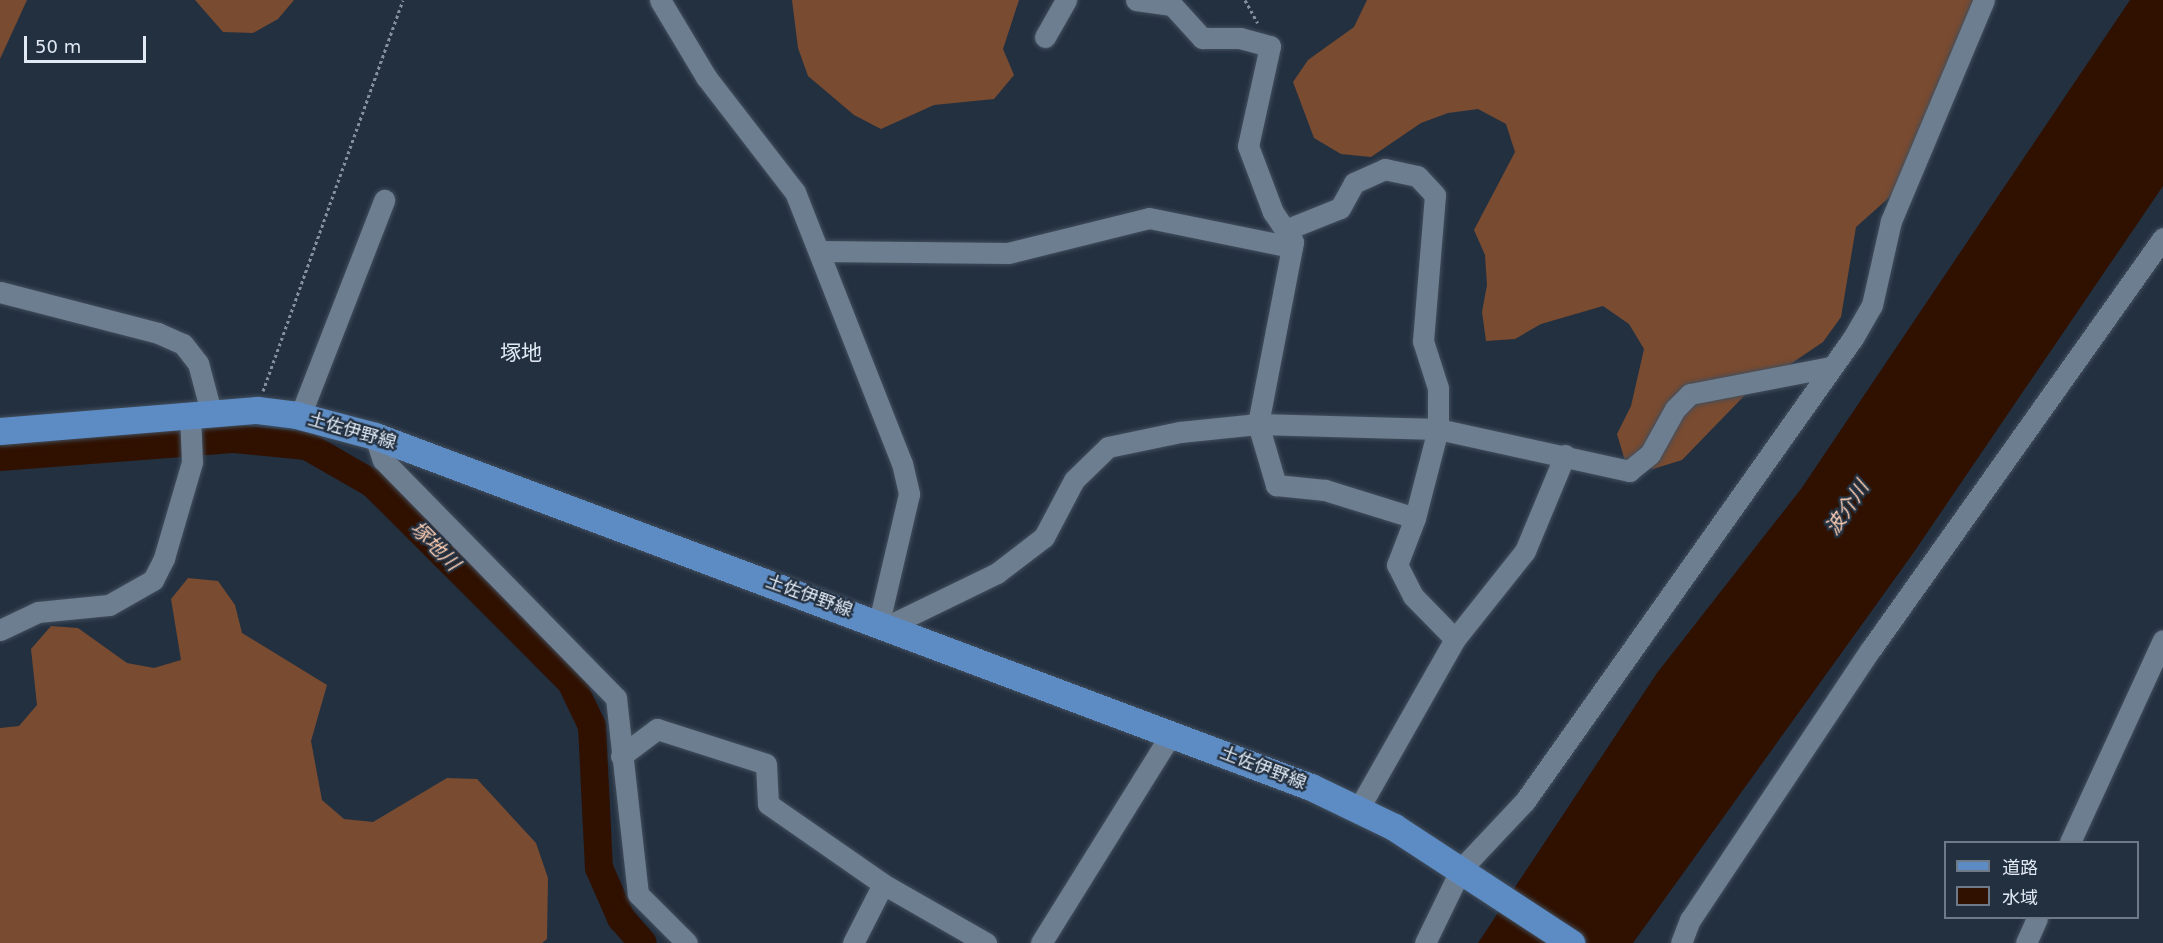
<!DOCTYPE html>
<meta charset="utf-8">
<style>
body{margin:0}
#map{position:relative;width:2163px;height:943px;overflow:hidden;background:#233040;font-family:"DejaVu Sans","Noto Sans JP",sans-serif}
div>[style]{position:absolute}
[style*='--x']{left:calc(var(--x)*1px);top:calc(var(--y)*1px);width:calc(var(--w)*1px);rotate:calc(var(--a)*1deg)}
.forest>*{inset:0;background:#794b30}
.water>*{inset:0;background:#301100}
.river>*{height:28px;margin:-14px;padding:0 14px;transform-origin:14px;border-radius:14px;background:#301100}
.path>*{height:3px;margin-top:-1.5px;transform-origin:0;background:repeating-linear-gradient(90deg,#85909e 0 3px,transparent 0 6px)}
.roads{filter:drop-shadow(0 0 2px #424e5c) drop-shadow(0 0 2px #424e5c)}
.minor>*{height:21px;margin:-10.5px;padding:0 10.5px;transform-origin:10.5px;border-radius:10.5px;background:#6e7e91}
.major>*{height:27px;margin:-13.5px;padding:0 13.5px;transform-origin:13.5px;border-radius:13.5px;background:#5d8cc5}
span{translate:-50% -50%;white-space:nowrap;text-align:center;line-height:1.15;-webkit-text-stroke:4.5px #233040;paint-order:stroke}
.street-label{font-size:18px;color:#e0e9f4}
.water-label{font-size:20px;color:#faccb2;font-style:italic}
.quarter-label{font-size:21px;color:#e0e9f4}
.legend{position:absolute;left:1944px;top:841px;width:195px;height:78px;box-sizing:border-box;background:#233040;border:2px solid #6f7a88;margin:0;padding:8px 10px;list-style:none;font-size:18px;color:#e0e9f4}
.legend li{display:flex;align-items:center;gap:12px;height:30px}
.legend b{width:30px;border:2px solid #6f7a88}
.scale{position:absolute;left:24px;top:36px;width:122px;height:27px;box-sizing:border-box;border:3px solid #e0e9f4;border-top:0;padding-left:8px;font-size:18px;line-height:21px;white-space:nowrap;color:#e0e9f4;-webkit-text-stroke:4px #233040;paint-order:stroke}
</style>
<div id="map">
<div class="forest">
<div style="clip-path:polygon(0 0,27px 0,0 59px)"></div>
<div style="clip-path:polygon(195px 0,294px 0,278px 19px,253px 33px,223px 32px)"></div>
<div style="clip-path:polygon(792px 0,1019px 0,1003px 49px,1014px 75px,994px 99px,934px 105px,881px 129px,854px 115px,808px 76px,798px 48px)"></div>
<div style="clip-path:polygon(1367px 0,1987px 0,1901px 187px,1856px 227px,1841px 317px,1823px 342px,1746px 394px,1682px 460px,1653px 469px,1625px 461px,1617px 434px,1631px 406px,1644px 349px,1629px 324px,1603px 306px,1541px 324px,1515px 339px,1486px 341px,1482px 312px,1487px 285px,1485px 255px,1474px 230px,1515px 152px,1506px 124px,1478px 109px,1448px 113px,1421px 123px,1371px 157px,1341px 154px,1314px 138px,1293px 82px,1308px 60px,1354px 27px)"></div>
<div style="clip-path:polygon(188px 578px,218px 581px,235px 605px,242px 633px,327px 685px,311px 741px,322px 800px,344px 819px,373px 822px,447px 778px,477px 779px,536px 843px,548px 878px,547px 939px,542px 943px,0 943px,0 728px,19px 726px,37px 705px,31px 649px,51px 626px,78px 628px,127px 663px,154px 668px,181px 660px,171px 599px)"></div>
</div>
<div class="water">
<div style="clip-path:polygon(2130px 0,2163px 0,2163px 186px,1914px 552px,1633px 943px,1478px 943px,1657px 673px,1801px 489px)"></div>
</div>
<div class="river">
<div style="--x:0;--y:457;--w:236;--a:-4.4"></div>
<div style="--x:235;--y:439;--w:72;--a:5.6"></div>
<div style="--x:307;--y:446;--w:76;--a:29.9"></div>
<div style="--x:373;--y:484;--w:280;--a:45"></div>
<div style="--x:571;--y:682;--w:49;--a:64.5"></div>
<div style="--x:592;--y:726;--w:142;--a:87.2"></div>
<div style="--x:599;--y:868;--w:55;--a:66.3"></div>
<div style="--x:621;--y:918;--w:33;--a:49"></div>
</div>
<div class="path">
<div style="--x:1245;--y:0;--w:26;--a:61"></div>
<div style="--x:263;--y:391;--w:415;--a:-70.3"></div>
</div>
<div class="roads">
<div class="minor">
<div style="--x:660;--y:0;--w:90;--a:59.1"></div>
<div style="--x:706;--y:77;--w:145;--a:52.3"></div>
<div style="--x:795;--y:192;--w:291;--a:68.5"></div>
<div style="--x:902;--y:463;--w:32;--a:77"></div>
<div style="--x:909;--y:494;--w:131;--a:103.2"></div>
<div style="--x:1136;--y:0;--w:36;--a:8"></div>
<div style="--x:1172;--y:5;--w:45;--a:47.7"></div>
<div style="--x:1202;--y:38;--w:38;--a:0"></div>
<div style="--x:1240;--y:38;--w:31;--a:15"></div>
<div style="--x:1270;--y:46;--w:102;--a:102.4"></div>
<div style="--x:1248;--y:146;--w:71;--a:69.3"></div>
<div style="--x:1273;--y:212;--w:36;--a:56"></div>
<div style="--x:1293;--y:242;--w:185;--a:100.9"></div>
<div style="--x:1258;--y:424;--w:64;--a:73.6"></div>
<div style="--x:1276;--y:485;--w:49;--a:5.8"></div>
<div style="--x:1325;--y:490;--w:94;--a:17.3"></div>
<div style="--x:1045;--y:37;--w:43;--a:-60.4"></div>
<div style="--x:819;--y:251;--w:189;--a:0.6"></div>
<div style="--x:1008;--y:253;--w:145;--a:-13.9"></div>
<div style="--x:1149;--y:218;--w:146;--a:11.5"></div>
<div style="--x:0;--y:292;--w:163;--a:14.5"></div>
<div style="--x:158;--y:333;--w:27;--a:24"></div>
<div style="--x:183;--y:344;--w:24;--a:52"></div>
<div style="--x:198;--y:363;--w:51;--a:75.1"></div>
<div style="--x:300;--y:416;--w:232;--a:-68.7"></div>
<div style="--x:375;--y:436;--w:25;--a:72"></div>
<div style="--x:383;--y:460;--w:333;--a:45.6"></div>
<div style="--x:616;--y:698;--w:197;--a:83.6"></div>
<div style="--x:638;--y:894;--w:69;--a:45"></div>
<div style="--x:888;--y:626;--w:121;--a:-25.9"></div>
<div style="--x:997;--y:573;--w:59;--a:-37.5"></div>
<div style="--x:1044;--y:537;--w:64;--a:-62.2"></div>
<div style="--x:1074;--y:480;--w:47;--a:-44.1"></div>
<div style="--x:1108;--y:447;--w:74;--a:-11.8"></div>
<div style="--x:1180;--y:432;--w:78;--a:-5.9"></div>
<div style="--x:1258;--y:424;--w:180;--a:1.6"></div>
<div style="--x:1438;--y:429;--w:41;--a:-90"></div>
<div style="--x:1438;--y:388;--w:49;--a:-107.7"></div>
<div style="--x:1423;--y:341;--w:146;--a:-85.3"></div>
<div style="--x:1435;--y:195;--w:26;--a:-133"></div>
<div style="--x:1417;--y:176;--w:33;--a:-168"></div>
<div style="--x:1385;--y:169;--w:34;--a:156"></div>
<div style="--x:1354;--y:183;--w:29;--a:119"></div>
<div style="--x:1340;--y:208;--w:59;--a:158.2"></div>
<div style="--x:0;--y:630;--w:42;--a:-25.3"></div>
<div style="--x:38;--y:612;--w:71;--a:-5.6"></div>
<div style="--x:109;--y:605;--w:51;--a:-29.6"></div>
<div style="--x:153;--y:580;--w:25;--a:-63"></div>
<div style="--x:164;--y:558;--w:100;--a:-73.7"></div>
<div style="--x:192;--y:462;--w:47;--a:-92.4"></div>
<div style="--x:1455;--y:639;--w:112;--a:-51.5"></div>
<div style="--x:1525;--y:551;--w:104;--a:-67.4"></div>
<div style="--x:621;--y:756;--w:45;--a:-36.9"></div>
<div style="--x:657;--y:729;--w:114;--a:17.8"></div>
<div style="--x:766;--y:764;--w:40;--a:87.1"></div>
<div style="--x:768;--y:804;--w:140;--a:34.8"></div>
<div style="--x:1359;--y:808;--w:194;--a:-60.4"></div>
<div style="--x:1455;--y:639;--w:60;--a:-134.3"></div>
<div style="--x:1413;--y:596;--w:35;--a:-117"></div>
<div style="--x:1397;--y:565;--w:50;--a:-69"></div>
<div style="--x:1415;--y:518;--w:92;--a:-75.5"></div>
<div style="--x:1438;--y:429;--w:196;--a:12.4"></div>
<div style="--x:1629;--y:471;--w:27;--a:-39"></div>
<div style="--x:1650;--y:454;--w:51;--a:-60.9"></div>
<div style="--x:1675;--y:409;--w:21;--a:-45"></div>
<div style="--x:1690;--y:394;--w:143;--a:-10.9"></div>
<div style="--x:2070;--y:842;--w:222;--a:-65.3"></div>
<div style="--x:853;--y:943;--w:66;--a:-63"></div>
<div style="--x:883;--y:884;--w:119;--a:29.8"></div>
<div style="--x:1041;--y:943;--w:246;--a:-58.1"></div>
<div style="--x:1425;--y:943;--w:82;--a:-64.1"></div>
<div style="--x:1461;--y:869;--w:93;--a:-46.7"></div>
<div style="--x:1525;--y:801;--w:567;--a:-54.69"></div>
<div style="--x:1853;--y:338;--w:38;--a:-60"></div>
<div style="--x:1872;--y:305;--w:86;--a:-77.3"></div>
<div style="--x:1891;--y:221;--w:240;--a:-67.2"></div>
<div style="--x:1681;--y:943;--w:25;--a:-69"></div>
<div style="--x:1690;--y:920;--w:326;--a:-56.3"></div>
<div style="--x:1871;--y:649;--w:504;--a:-54.61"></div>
<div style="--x:2026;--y:943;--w:27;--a:-66"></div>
</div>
<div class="major">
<div style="--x:0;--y:431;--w:258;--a:-4.7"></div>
<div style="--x:257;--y:410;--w:39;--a:7"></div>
<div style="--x:296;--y:415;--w:82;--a:14.9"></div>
<div style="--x:375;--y:436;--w:1000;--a:20.56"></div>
<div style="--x:1311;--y:787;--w:92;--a:25.7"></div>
<div style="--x:1394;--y:827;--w:212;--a:33.2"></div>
</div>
</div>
<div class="street-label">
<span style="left:352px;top:431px;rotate:16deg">土佐伊野線</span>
<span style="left:809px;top:596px;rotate:20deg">土佐伊野線</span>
<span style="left:1263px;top:768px;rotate:21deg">土佐伊野線</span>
</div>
<div class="water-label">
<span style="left:1847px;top:508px;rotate:-56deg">波介川</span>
<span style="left:435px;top:546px;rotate:45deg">塚地川</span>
</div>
<div class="quarter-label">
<span style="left:521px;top:353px">塚地</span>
</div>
<ul class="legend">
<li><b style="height:8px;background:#5d8cc5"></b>道路</li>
<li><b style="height:16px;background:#301100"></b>水域</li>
</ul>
<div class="scale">50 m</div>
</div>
